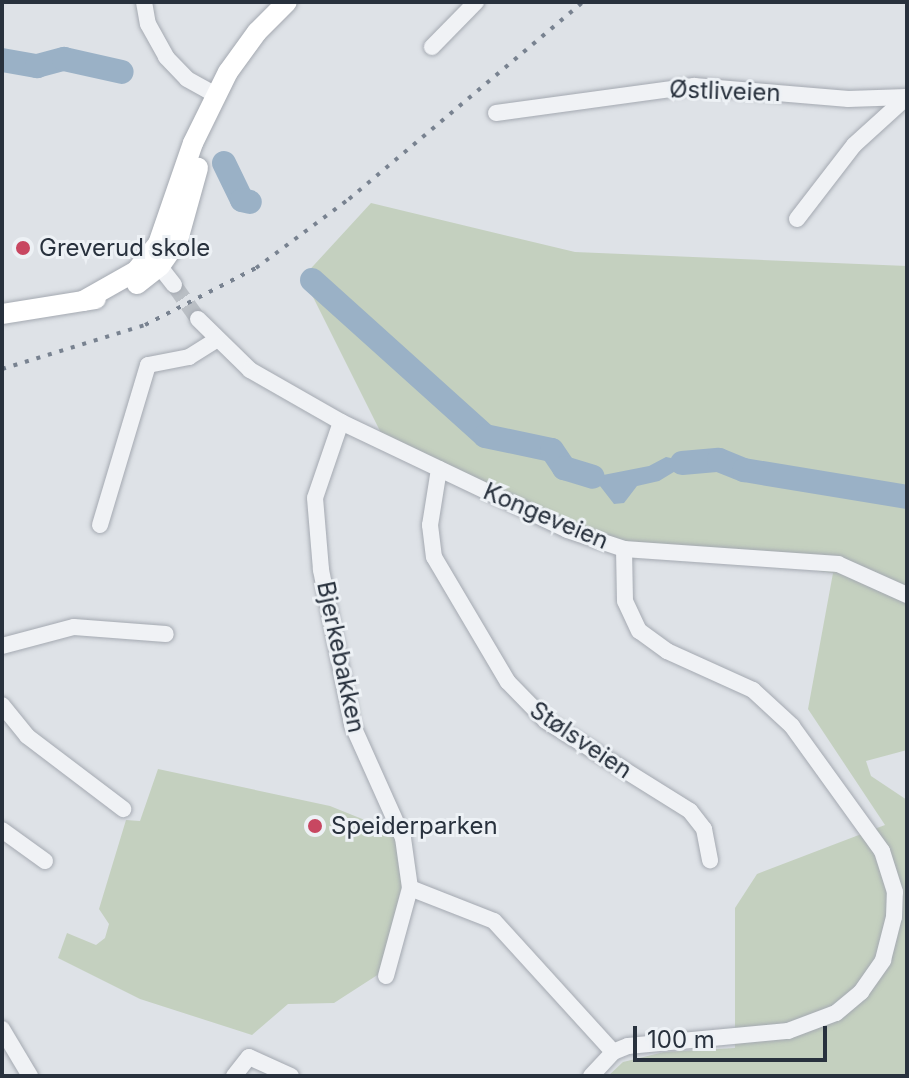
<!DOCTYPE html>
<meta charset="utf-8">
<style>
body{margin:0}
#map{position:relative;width:909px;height:1078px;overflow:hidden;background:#dee2e7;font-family:Inter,sans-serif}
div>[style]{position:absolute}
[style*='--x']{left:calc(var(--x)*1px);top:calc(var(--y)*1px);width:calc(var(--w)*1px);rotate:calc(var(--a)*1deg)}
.green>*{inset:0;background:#c4d0bf}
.water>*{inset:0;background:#9ab1c6}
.river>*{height:24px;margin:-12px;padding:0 12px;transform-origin:12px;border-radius:12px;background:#9ab1c6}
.minor-tunnel>*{height:16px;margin-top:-8px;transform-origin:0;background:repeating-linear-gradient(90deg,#babfc5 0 16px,transparent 0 24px)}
.roads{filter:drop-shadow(0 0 2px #a4a9b1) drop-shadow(0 0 2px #a4a9b1)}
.minor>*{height:16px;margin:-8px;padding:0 8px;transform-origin:8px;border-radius:8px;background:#f0f2f5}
.major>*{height:20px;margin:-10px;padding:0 10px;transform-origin:10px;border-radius:10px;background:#fff}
.rail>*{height:4px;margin-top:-2px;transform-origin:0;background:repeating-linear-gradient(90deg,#788290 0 4px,transparent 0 12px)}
.dots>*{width:22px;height:22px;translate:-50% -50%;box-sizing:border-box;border:4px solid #edf1f5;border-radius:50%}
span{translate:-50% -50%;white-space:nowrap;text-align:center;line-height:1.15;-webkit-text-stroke:6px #edf1f5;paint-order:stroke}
.street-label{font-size:24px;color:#28313d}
.poi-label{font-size:24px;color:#28313d}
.left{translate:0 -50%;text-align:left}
.frame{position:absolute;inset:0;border:4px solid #28313d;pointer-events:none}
.scale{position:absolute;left:633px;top:1026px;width:194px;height:36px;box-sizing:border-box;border:4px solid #28313d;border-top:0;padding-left:10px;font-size:24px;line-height:28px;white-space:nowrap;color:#28313d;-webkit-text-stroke:6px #edf1f5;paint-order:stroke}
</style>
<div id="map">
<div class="green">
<div style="clip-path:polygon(371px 203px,575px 252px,907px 266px,907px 750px,866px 761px,871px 776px,907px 800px,907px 1076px,608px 1076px,623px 1062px,664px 1052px,735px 1048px,735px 908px,757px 874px,885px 825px,808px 709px,833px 573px,627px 545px,384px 439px,303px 277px)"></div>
<div style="clip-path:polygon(158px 769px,330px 806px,392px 831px,399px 847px,402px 885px,382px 972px,334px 1003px,288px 1004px,252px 1035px,140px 999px,58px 958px,67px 933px,96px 945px,105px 938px,109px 924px,99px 909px,126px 820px,140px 821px)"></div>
</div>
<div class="water">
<div style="clip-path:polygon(666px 457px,681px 460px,682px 467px,659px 481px,637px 486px,624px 503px,614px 504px,593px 477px,649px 466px)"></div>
</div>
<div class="river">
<div style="--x:2;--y:60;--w:36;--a:10"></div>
<div style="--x:37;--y:66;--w:28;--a:-15"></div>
<div style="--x:64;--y:59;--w:59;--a:12.6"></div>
<div style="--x:224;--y:163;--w:41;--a:64.1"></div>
<div style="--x:242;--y:200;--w:8;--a:14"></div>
<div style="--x:312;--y:280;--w:233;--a:42"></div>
<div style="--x:485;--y:436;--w:68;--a:11.8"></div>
<div style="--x:552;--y:450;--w:22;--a:56"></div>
<div style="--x:564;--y:468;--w:30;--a:17"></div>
<div style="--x:682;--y:463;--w:37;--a:-5"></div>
<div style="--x:719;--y:460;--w:27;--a:22"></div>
<div style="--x:744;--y:470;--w:165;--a:9.4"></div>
</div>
<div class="minor-tunnel">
<div style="--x:174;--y:285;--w:42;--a:54.8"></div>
</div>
<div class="roads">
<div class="minor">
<div style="--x:144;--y:2;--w:22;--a:80"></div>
<div style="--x:148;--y:24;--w:38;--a:61"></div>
<div style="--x:166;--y:57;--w:30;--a:46"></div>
<div style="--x:187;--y:79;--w:33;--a:29"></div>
<div style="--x:432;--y:47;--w:63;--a:-45.6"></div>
<div style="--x:496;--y:113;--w:200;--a:-7.8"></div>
<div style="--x:694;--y:86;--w:155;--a:4.8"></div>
<div style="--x:848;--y:99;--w:59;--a:-1.9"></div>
<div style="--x:797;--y:219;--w:93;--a:-52.4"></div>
<div style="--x:854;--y:145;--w:72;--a:-42.2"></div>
<div style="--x:153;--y:258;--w:34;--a:52"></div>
<div style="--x:198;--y:319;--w:73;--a:44.4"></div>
<div style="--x:250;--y:370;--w:105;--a:29.7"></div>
<div style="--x:341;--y:422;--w:250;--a:25.5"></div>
<div style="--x:567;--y:530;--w:60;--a:18.4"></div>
<div style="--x:624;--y:549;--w:215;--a:4"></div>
<div style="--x:838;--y:564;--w:76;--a:24.2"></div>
<div style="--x:341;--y:422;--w:80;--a:108.9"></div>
<div style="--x:315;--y:498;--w:72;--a:85.2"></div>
<div style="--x:321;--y:570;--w:157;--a:78.6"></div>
<div style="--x:352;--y:724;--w:125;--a:65.9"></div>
<div style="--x:403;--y:838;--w:50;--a:82"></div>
<div style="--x:410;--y:888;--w:90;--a:21.4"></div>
<div style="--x:494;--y:921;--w:177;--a:47.7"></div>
<div style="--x:439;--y:469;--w:57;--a:99.1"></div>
<div style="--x:430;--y:525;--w:32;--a:83"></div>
<div style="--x:434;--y:557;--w:145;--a:59.4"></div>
<div style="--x:508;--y:682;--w:54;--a:45.7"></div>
<div style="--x:546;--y:721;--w:170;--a:32"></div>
<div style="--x:690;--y:811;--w:23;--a:52"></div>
<div style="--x:704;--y:829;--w:32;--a:79"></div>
<div style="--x:100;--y:525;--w:167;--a:-73.3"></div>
<div style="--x:148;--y:365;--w:42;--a:-11"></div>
<div style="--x:189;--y:357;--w:32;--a:-32"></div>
<div style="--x:2;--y:646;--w:74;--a:-14.8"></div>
<div style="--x:74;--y:627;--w:92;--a:4.4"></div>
<div style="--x:2;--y:705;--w:40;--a:51"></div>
<div style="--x:27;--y:736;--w:121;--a:37.2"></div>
<div style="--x:2;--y:830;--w:53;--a:35.8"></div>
<div style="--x:386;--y:976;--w:91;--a:-74.7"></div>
<div style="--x:2;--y:1029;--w:55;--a:59.2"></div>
<div style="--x:234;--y:1076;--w:24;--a:-52"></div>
<div style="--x:249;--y:1057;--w:46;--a:24.3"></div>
<div style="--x:591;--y:1076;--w:33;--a:-47"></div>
<div style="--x:613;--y:1052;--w:16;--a:-22"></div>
<div style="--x:628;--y:1046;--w:161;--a:-5.4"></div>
<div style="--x:788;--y:1031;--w:51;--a:-20.6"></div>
<div style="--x:836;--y:1013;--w:33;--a:-40"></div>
<div style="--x:861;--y:992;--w:39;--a:-55"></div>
<div style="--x:883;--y:960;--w:44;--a:-75.7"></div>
<div style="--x:894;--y:917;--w:25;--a:-88"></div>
<div style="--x:895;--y:892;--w:43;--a:-107.6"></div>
<div style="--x:882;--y:851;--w:154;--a:-125.8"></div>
<div style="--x:792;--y:726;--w:53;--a:-137.3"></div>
<div style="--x:753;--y:690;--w:94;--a:-155.6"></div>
<div style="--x:667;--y:651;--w:34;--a:-144"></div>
<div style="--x:639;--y:631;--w:33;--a:-115"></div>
<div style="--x:625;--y:601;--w:52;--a:-91.1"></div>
</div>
<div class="major">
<div style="--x:137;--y:284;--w:29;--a:-38"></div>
<div style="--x:160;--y:266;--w:32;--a:-55"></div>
<div style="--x:178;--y:240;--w:75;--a:-74.5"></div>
<div style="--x:83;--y:301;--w:61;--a:-29.5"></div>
<div style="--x:136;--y:271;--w:35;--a:-51"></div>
<div style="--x:158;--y:244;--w:107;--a:-70.9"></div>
<div style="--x:193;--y:143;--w:79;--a:-63.8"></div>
<div style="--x:228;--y:72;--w:49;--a:-54.1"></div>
<div style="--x:257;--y:32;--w:42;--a:-45"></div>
<div style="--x:2;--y:314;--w:95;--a:-9.1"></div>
</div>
</div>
<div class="rail">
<div style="--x:2;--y:369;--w:150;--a:-17.1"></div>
<div style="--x:145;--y:325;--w:125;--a:-27.2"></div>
<div style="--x:256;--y:268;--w:116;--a:-36.6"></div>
<div style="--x:349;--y:199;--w:306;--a:-40.1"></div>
</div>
<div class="dots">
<div style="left:23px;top:248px;background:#c84761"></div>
<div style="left:315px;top:826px;background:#c84761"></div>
</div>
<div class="street-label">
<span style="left:725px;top:91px;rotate:2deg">Østliveien</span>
<span style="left:546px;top:516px;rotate:23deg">Kongeveien</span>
<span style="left:341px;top:657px;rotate:78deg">Bjerkebakken</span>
<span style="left:581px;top:740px;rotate:34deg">Stølsveien</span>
</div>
<div class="poi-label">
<span class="left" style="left:39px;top:248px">Greverud skole</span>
<span class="left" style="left:331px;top:826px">Speiderparken</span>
</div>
<div class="frame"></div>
<div class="scale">100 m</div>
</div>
